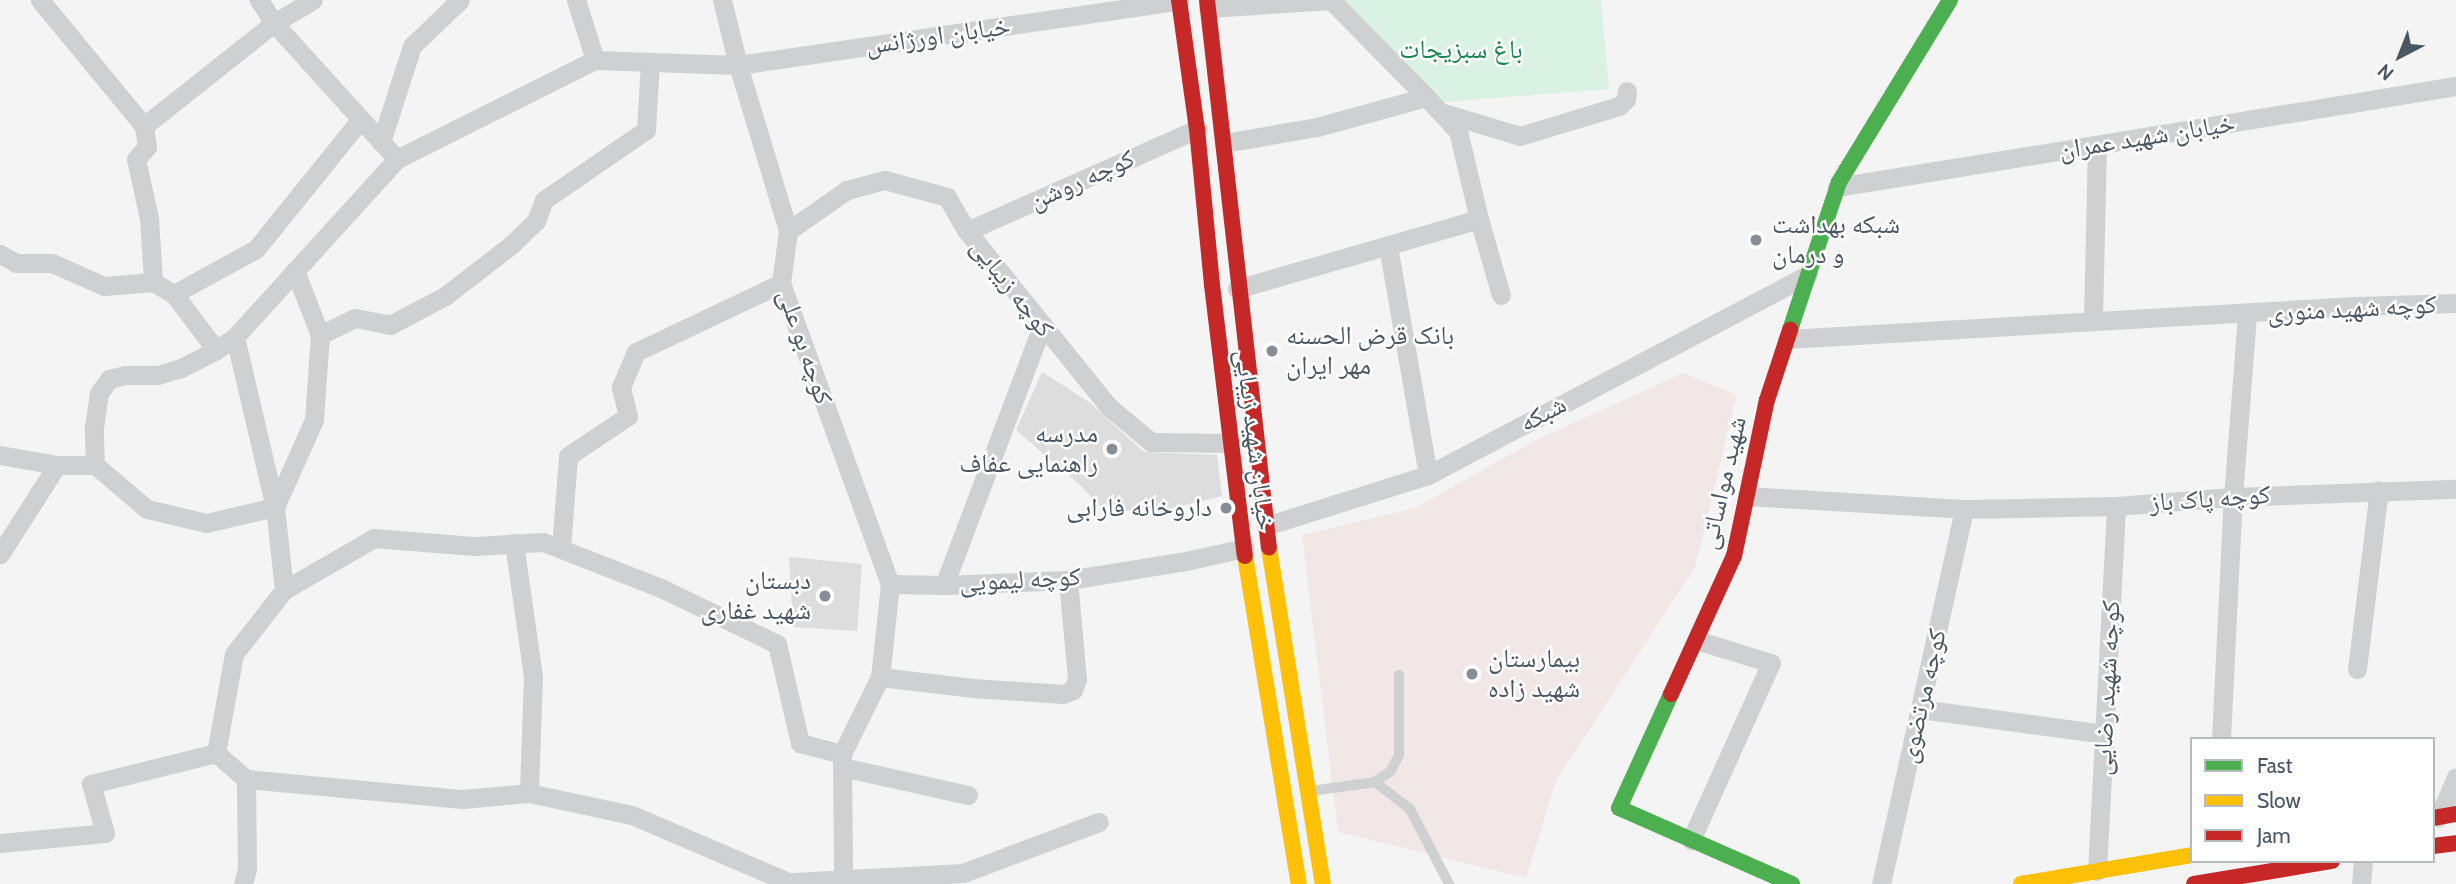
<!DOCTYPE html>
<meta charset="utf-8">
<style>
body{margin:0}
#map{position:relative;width:2456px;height:884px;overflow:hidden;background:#f4f4f4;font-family:Cabin,"Noto Naskh Arabic",sans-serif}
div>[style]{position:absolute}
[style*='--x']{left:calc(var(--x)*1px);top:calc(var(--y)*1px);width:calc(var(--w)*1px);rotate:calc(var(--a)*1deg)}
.medical>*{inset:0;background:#f1e7e6}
.green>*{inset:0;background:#d9f2e3}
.building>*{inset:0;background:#ddddde}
.lane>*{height:10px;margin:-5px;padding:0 5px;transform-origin:5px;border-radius:5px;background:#ced0d2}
.street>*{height:19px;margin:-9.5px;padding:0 9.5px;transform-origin:9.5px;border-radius:9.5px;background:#ced0d2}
.fast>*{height:16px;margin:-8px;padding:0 8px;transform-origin:8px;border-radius:8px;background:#4caf50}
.slow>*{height:16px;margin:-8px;padding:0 8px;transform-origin:8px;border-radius:8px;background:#ffc107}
.jam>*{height:16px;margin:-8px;padding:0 8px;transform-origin:8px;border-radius:8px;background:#c62828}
.dots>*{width:19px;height:19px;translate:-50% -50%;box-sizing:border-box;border:4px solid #fff;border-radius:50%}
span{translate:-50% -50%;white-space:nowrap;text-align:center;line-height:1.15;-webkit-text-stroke:5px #fff;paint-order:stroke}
.street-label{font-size:26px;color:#4a5661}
.park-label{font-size:26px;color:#17864f}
.poi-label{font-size:26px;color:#4a5661}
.left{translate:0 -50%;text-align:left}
.right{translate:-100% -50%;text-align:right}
.legend{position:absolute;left:2190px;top:737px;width:245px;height:126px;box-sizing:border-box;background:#fff;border:2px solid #b7bbc0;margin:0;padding:9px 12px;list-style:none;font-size:21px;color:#4a5661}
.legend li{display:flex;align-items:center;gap:14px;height:35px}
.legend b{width:35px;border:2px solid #b7bbc0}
.north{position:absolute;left:2365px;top:21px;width:70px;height:70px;-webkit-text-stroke:5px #fff;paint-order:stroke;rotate:222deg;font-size:19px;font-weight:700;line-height:28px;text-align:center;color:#4a5661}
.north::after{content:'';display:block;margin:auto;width:24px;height:32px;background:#4a5661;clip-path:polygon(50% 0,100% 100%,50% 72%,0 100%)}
</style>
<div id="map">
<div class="medical">
<div style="clip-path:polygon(1683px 373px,1737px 395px,1695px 567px,1556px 781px,1526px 878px,1338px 832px,1302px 535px,1415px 508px,1538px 439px)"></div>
</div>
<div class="green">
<div style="clip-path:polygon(1329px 0,1601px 0,1609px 89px,1444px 102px)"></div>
</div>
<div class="building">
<div style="clip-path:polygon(1042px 372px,1089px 402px,1144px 452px,1217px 455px,1222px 496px,1172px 508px,1106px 512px,1081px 486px,1016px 430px)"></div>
<div style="clip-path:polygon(789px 557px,862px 564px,857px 631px,793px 627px)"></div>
</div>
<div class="lane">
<div style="--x:1375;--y:782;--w:44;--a:37.6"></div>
<div style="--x:1410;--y:809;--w:85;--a:62.5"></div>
<div style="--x:1311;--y:791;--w:65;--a:-8"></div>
<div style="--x:1375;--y:782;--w:18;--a:-34"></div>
<div style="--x:1390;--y:772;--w:19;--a:-62"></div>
<div style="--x:1399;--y:755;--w:80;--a:-90"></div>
</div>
<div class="street">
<div style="--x:40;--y:0;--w:163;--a:50.5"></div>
<div style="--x:144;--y:126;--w:166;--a:-38.4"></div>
<div style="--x:274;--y:23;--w:45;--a:-30.5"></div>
<div style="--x:259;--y:0;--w:27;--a:57"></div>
<div style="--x:274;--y:23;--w:183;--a:47.9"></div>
<div style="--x:397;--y:159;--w:221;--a:-26.6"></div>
<div style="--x:595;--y:60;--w:143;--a:2"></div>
<div style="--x:738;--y:65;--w:446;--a:-8.3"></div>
<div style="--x:576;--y:0;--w:63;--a:72.4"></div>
<div style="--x:722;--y:0;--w:67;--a:76.2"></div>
<div style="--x:738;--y:65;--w:173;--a:73.2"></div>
<div style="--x:788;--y:231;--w:52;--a:97.7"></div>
<div style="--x:781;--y:283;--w:320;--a:70.1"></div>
<div style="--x:890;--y:584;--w:94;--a:96.1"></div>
<div style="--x:880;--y:677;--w:86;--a:116.3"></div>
<div style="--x:842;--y:754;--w:125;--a:89.5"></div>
<div style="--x:1208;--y:8;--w:123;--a:-3.7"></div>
<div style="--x:1331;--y:0;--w:136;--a:45.6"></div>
<div style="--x:1444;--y:113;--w:79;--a:16.8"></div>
<div style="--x:1520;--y:136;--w:103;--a:-16.9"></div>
<div style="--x:1619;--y:106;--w:10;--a:-45"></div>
<div style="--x:1626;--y:99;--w:8;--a:-83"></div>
<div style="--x:144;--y:126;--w:21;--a:82"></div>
<div style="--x:147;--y:147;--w:16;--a:133"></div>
<div style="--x:136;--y:159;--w:60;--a:77.6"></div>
<div style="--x:149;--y:218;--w:64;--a:86.4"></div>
<div style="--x:381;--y:142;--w:101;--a:-72.1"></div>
<div style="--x:412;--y:46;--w:66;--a:-43.8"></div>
<div style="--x:1224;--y:143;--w:94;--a:-9.8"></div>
<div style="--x:1317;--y:127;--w:113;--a:-15.4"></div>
<div style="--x:1426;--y:97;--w:47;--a:46.7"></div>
<div style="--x:1458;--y:131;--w:90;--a:76.6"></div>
<div style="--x:1479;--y:219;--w:252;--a:163.9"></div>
<div style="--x:1837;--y:187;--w:627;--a:-9.27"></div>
<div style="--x:1479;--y:219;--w:79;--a:73.9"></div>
<div style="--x:788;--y:231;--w:72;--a:-34.8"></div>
<div style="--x:847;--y:190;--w:39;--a:-15"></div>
<div style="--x:885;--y:180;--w:64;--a:15.3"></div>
<div style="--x:947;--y:197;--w:39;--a:60"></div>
<div style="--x:967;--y:231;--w:225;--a:51.1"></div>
<div style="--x:1108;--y:406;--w:56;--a:39.9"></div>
<div style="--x:1151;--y:442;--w:79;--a:0.7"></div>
<div style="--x:967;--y:231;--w:252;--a:-23.9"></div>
<div style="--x:1388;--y:246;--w:232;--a:80.1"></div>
<div style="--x:0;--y:254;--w:18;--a:29"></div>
<div style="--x:16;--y:263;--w:36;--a:0"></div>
<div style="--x:52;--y:263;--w:57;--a:23.9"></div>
<div style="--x:104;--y:286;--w:49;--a:-4.7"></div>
<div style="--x:153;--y:282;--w:24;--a:30"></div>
<div style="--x:174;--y:294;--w:94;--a:-28.8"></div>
<div style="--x:256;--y:249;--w:167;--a:-51.1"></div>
<div style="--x:174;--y:294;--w:70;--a:53.1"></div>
<div style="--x:216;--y:350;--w:23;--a:-34"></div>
<div style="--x:235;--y:337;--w:175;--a:76.8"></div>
<div style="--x:275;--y:507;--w:83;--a:83.8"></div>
<div style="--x:284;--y:590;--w:81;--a:128"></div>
<div style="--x:234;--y:654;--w:101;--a:100.3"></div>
<div style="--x:216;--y:753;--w:40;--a:41"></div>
<div style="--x:246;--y:779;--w:90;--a:89.4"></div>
<div style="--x:247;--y:869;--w:16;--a:105"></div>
<div style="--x:2093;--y:320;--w:175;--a:-88.7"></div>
<div style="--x:1042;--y:326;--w:277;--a:110.7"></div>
<div style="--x:944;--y:585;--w:124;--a:-2.3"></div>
<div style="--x:1068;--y:580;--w:114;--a:-9.1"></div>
<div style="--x:1181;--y:562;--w:65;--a:-12.5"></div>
<div style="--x:320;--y:335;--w:39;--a:-26"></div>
<div style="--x:355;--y:318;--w:36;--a:11"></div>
<div style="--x:390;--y:325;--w:62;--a:-27.8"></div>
<div style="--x:445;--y:296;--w:83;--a:-37.7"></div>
<div style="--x:511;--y:245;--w:35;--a:-44"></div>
<div style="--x:536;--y:221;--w:22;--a:-69"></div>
<div style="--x:544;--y:200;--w:124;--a:-34.5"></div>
<div style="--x:646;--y:130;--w:68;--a:-86.6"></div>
<div style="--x:235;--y:337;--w:89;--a:-47.7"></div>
<div style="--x:1787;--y:339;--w:570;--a:-3.32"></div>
<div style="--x:2356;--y:306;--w:100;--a:-1.7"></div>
<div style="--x:0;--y:455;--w:58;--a:10"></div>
<div style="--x:57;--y:465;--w:106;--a:122.6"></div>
<div style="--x:57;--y:465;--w:38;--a:0"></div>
<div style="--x:95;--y:465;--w:68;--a:40.2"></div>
<div style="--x:147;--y:509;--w:61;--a:13.3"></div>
<div style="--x:206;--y:523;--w:71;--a:-13.1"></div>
<div style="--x:275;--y:507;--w:95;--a:-65.9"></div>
<div style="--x:314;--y:420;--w:85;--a:-86"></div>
<div style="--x:320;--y:335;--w:69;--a:-111.3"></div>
<div style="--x:295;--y:271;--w:151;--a:-47.7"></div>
<div style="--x:95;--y:465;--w:37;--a:-92"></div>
<div style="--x:94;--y:428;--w:35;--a:-82"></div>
<div style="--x:99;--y:393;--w:17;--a:-54"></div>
<div style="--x:109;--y:379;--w:16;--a:-14"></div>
<div style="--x:125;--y:375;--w:33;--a:0"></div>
<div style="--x:158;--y:375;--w:24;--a:-17"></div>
<div style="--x:181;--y:368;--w:39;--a:-27"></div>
<div style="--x:1747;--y:496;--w:217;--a:3.4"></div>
<div style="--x:1964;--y:509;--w:152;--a:-1.1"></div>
<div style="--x:2116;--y:506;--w:117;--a:-4.4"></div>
<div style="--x:2233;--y:497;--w:223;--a:-2.1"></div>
<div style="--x:1266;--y:526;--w:170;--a:-17.5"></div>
<div style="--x:1428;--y:475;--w:429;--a:-27.8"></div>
<div style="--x:514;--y:543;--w:134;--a:81.9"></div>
<div style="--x:533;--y:676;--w:117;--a:92"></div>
<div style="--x:561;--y:548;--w:92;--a:-85.6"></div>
<div style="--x:568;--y:456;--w:72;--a:-33.7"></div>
<div style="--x:628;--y:416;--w:30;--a:-104"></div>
<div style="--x:621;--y:387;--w:38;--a:-67"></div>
<div style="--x:636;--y:352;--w:161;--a:-25.4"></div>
<div style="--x:890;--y:584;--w:54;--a:1.1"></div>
<div style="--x:284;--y:590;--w:104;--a:-30"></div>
<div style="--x:374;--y:538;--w:100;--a:4.6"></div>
<div style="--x:474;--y:546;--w:69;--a:-3.3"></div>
<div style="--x:543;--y:542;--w:127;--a:21.3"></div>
<div style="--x:661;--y:588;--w:129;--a:25.8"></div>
<div style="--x:777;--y:644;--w:102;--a:76.9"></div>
<div style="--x:800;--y:743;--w:43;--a:14.7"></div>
<div style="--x:2357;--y:669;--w:180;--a:-83"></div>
<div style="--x:880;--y:677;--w:94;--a:6.7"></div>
<div style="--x:973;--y:688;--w:90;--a:3.8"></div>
<div style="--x:1063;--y:694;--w:11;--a:-22"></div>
<div style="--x:1073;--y:690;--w:12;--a:-70"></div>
<div style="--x:1077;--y:679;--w:99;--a:-95.2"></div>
<div style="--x:1920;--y:709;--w:186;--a:7.7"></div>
<div style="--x:2221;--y:739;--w:242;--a:-87.2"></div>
<div style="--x:2233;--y:497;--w:183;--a:-85.6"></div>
<div style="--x:842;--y:767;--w:129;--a:12.5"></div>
<div style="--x:246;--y:779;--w:218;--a:5.3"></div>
<div style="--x:463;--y:799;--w:66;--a:-5.2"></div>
<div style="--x:529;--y:793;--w:105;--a:12.1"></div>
<div style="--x:632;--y:815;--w:175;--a:23.2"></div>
<div style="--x:2439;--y:817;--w:43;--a:-67"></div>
<div style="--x:1691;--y:840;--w:194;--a:-65.7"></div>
<div style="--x:1771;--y:663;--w:78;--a:-163"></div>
<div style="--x:0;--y:843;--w:105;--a:-5.4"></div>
<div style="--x:105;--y:833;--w:51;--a:-105.9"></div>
<div style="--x:91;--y:784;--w:129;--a:-13.9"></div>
<div style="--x:2097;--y:871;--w:365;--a:-87"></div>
<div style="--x:793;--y:882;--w:170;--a:-3"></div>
<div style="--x:963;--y:873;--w:145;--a:-20.6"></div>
<div style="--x:1881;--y:884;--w:384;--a:-77.5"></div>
<div style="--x:2361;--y:884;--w:23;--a:-85"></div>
</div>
<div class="fast">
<div style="--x:1790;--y:330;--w:156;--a:-71.7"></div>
<div style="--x:1839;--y:182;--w:213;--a:-58.6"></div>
<div style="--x:1671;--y:694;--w:125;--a:114.5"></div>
<div style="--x:1619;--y:808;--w:189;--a:23.7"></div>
</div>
<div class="slow">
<div style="--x:1269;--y:548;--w:340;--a:80.9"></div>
<div style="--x:1245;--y:556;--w:332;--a:80.7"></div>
<div style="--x:2021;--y:884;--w:173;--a:-9.6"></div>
</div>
<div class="jam">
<div style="--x:1179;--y:0;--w:130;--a:82.1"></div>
<div style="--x:1197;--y:129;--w:157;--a:84.5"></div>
<div style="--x:1212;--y:285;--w:273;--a:83.1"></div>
<div style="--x:1207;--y:0;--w:551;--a:83.55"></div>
<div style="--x:1671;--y:694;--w:152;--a:-65.5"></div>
<div style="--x:1734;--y:556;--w:159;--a:-78.1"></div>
<div style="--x:1767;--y:400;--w:74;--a:-71.8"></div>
<div style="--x:2433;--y:818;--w:23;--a:-10"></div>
<div style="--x:2433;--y:846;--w:23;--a:-7"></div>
<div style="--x:2194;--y:884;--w:140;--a:-9.5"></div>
</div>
<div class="dots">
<div style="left:1756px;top:240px;background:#868d94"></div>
<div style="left:1272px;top:351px;background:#868d94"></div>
<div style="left:1112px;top:449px;background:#868d94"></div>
<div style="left:1226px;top:508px;background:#868d94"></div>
<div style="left:825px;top:596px;background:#868d94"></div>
<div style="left:1472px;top:674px;background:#868d94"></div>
</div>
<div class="street-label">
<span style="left:938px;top:36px;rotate:-8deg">خیابان اورژانس</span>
<span style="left:2147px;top:137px;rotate:-9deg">خیابان شهید عمران</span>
<span style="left:1082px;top:180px;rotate:-24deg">کوچه روشن</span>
<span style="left:1012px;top:288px;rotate:52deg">کوچه زیبایی</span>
<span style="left:2352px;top:309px;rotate:-3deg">کوچه شهید منوری</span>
<span style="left:805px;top:347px;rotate:71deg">کوچه بو علی</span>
<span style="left:1543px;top:414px;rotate:-28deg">شبکه</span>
<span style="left:1255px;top:440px;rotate:83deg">خیابان شهید زیبایی</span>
<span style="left:1723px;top:483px;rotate:-77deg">شهید مواساتی</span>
<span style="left:2210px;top:499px;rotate:-4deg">کوچه پاک باز</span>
<span style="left:1020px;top:580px;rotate:-3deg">کوچه لیمویی</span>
<span style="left:2107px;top:688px;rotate:-87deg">کوچه شهید رضایی</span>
<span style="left:1923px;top:696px;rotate:-77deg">کوچه مرتضوی</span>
</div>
<div class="park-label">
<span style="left:1461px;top:50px">باغ سبزیجات</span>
</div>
<div class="poi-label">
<span class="left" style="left:1772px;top:240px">شبکه بهداشت<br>و درمان</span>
<span class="left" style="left:1286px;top:351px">بانک قرض الحسنه<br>مهر ایران</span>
<span class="right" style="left:1098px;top:449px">مدرسه<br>راهنمایی عفاف</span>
<span class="right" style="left:1212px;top:508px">داروخانه فارابی</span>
<span class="right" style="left:811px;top:596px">دبستان<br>شهید غفاری</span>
<span class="left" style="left:1488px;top:674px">بیمارستان<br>شهید زاده</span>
</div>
<ul class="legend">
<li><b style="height:9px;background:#4caf50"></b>Fast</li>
<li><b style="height:9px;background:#ffc107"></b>Slow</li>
<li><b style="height:9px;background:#c62828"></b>Jam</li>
</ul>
<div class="north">N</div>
</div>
